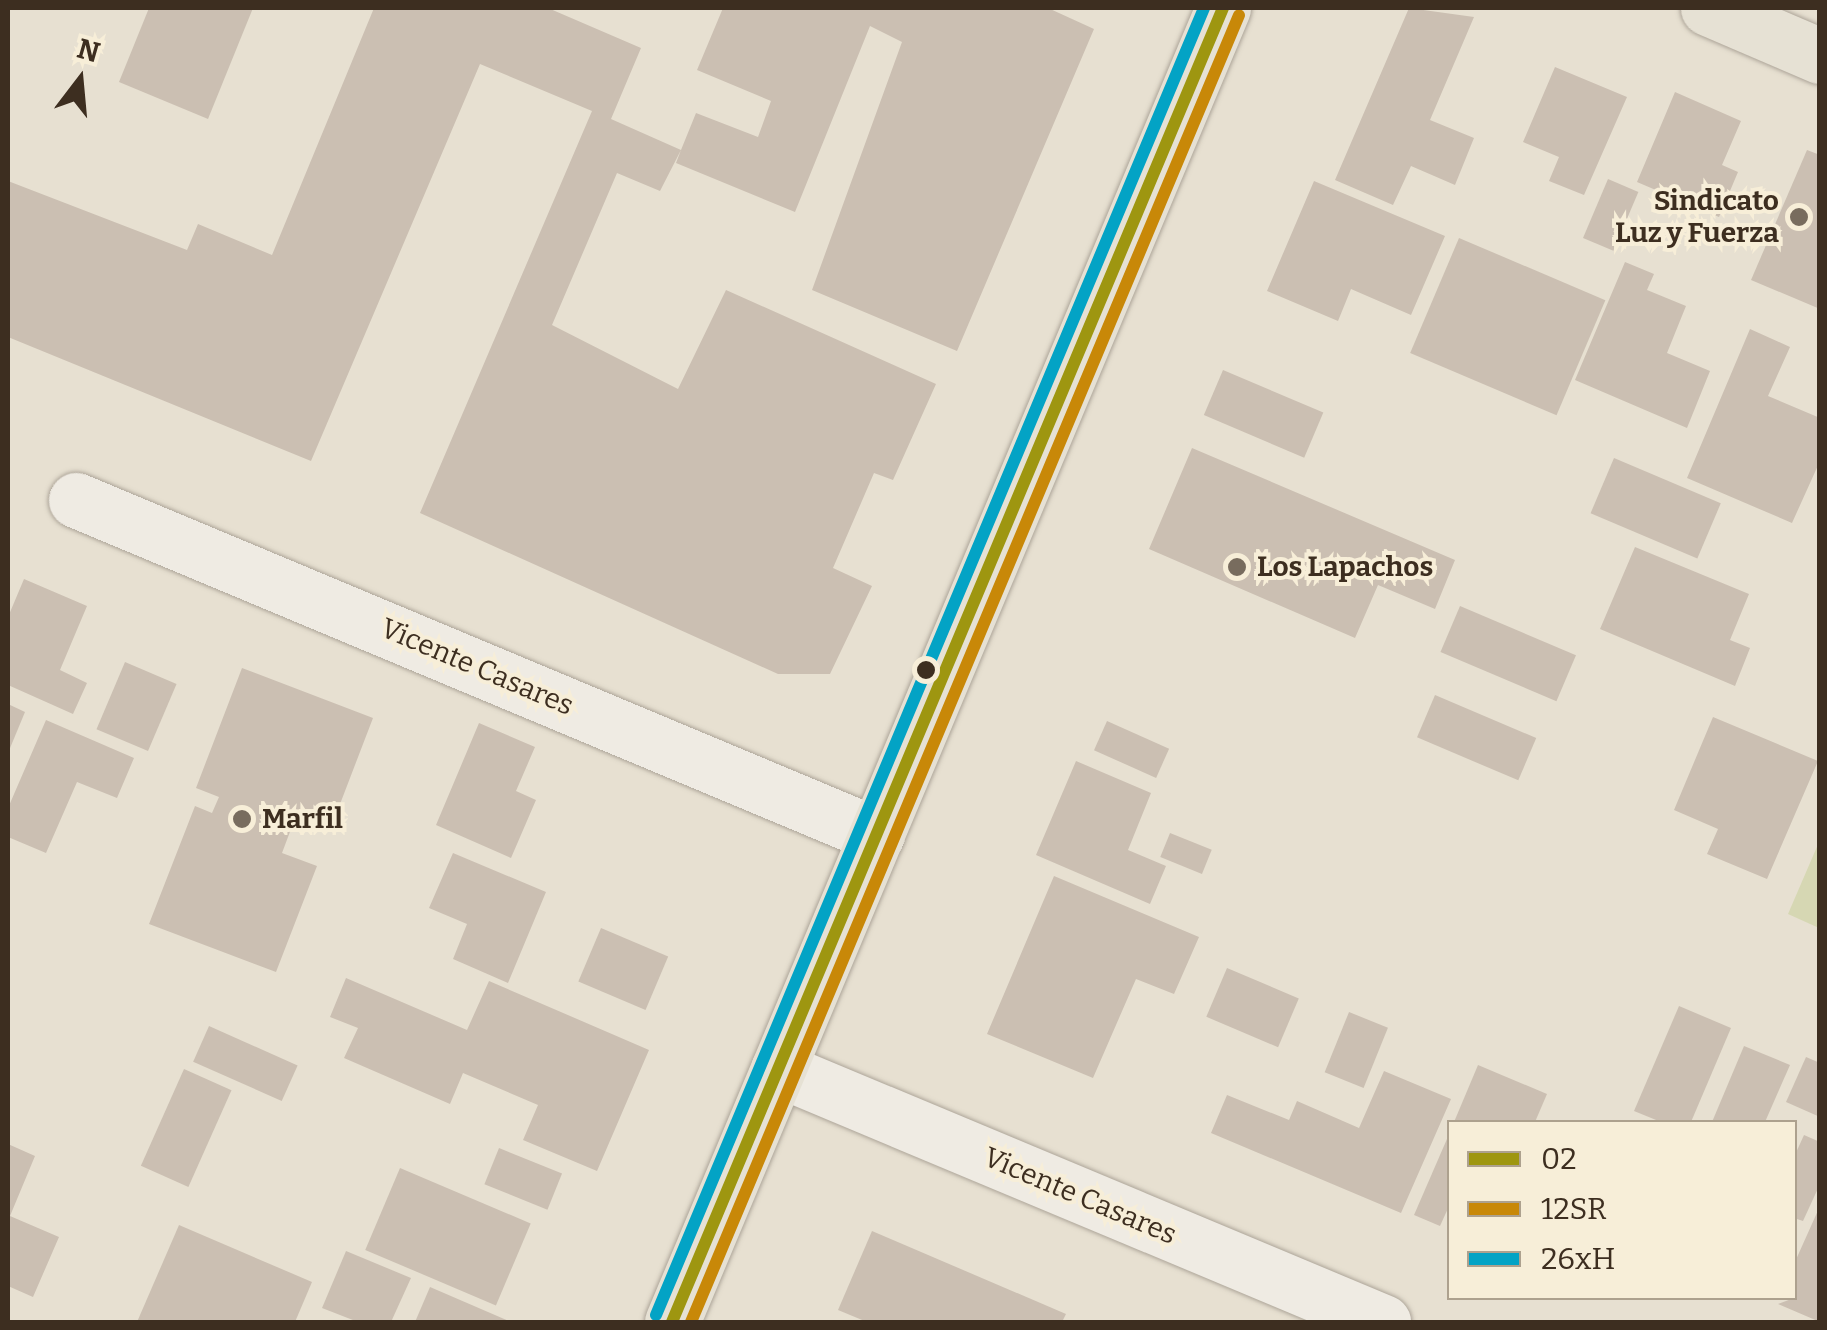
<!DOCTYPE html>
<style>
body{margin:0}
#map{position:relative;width:1827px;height:1330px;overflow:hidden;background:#e7e0d1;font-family:Bitter,serif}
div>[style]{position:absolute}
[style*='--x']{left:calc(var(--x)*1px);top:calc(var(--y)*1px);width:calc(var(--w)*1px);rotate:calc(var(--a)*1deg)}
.green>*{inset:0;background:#d6d7b3}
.building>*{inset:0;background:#cbbfb2;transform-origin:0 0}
.roads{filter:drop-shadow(0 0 2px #ada599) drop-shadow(0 0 2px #ada599)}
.minor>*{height:55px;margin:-27.5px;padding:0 27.5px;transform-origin:27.5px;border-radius:27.5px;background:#efebe3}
.major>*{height:55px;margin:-27.5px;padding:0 27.5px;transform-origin:27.5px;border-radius:27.5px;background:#e6e1d4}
.bus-1>*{height:12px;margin:-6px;padding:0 6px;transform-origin:6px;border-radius:6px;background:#9e9610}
.bus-2>*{height:12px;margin:-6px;padding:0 6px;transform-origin:6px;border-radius:6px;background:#c88808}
.bus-3>*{height:12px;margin:-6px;padding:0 6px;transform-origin:6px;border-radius:6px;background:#03a3c5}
.dots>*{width:28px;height:28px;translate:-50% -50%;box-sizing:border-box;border:5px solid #f7eed8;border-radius:50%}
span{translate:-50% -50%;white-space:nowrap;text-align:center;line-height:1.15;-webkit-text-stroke:8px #f7eed8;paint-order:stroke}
.poi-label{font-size:28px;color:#3d2e20;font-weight:700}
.right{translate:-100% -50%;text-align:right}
.left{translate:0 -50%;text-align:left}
.street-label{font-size:28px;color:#3d2e20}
.frame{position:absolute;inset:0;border:10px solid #3d2e20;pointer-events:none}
.legend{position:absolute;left:1447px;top:1120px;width:350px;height:180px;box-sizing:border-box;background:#f7eed8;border:2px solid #ada18e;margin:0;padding:12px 18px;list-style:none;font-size:30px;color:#3d2e20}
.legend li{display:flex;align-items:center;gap:20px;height:50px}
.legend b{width:50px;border:2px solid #ada18e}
.north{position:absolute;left:30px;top:30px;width:100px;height:100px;-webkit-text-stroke:8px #f7eed8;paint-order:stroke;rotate:16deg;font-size:28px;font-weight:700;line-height:40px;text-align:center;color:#3d2e20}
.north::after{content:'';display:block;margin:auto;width:35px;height:45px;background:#3d2e20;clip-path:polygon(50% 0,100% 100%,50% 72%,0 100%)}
</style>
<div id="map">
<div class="green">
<div style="clip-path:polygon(1819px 842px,1819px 928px,1788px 914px)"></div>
</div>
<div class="building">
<div style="clip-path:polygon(149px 8px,253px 8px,208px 119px,119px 82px)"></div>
<div style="clip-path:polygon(374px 8px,548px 8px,641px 48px,611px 119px,681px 150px,696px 113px,758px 137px,771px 101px,697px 70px,723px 8px,1048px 8px,1094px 29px,957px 351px,812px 290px,902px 42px,870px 26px,795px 212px,676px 163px,681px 150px,660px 191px,617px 173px,552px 325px,678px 389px,726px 290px,936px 384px,893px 480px,874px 473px,833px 568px,872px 586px,830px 674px,778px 674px,420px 513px,592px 111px,480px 64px,311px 461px,8px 337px,8px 181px,187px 250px,198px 224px,272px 255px)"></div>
<div style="clip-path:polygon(1409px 8px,1474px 17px,1430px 120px,1474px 138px,1455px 185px,1411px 166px,1393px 205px,1335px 180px)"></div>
<div style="clip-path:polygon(1555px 67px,1627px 97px,1584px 195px,1549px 181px,1559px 157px,1523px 142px)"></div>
<div style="clip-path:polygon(1675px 92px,1741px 121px,1722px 165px,1738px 172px,1719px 217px,1637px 182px)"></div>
<div style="clip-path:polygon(1807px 150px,1820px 155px,1820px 309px,1751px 280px)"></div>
<div style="left:1608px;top:179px;width:33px;height:64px;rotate:23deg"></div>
<div style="clip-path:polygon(1314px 181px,1445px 236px,1411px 315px,1351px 289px,1338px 321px,1267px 291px)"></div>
<div style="left:1459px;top:238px;width:159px;height:125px;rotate:23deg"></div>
<div style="clip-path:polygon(1625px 262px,1654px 274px,1647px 290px,1686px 306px,1667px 353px,1710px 371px,1687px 428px,1575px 380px)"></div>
<div style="clip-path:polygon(1750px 329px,1790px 347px,1768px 396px,1820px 418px,1820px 461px,1792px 523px,1687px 478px)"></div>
<div style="left:1223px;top:370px;width:109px;height:49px;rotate:23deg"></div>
<div style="clip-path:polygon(1192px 448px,1455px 560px,1435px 609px,1378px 585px,1355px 638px,1149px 549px)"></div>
<div style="left:1614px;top:458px;width:116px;height:60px;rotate:23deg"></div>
<div style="clip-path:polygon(1635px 547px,1749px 594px,1730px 640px,1750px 648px,1735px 686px,1600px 629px)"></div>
<div style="clip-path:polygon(24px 579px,87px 606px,60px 670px,87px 683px,73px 714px,8px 685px,8px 617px)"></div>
<div style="left:1460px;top:606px;width:126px;height:50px;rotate:23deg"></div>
<div style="left:125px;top:662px;width:56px;height:73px;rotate:23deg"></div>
<div style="clip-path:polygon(242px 668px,373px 718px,332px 825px,297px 813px,282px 853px,317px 866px,276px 972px,149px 924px,195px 806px,212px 813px,219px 797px,196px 788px)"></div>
<div style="left:1435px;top:695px;width:110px;height:46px;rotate:23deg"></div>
<div style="clip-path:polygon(8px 704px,25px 712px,8px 753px)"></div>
<div style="clip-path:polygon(1713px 717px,1818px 761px,1767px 879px,1707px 854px,1718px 829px,1674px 810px)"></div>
<div style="clip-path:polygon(46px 720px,134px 758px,117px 798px,77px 782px,46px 853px,8px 837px,8px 808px)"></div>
<div style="left:1107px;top:721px;width:68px;height:32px;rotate:24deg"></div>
<div style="clip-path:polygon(479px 723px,535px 747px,516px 791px,536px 800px,511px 858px,436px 825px)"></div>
<div style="clip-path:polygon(1076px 761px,1151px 793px,1128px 850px,1166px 866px,1150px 904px,1036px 855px)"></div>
<div style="left:1170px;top:833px;width:45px;height:26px;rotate:22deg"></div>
<div style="clip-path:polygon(453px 853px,546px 892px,508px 983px,453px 959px,467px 924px,429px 908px)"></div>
<div style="clip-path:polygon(1054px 876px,1199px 937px,1174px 994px,1136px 979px,1093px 1078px,987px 1034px)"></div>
<div style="left:601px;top:928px;width:73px;height:58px;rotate:23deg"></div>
<div style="left:1227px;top:968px;width:78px;height:53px;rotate:23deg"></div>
<div style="clip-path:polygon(346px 978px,467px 1030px,489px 981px,649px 1050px,597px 1171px,523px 1140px,538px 1105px,463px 1073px,450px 1104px,344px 1058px,358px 1028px,330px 1017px)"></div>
<div style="clip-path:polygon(1679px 1006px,1731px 1028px,1691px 1122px,1661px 1122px,1634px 1111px)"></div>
<div style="left:1349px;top:1012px;width:42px;height:65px;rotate:22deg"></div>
<div style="left:209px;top:1026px;width:97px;height:39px;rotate:24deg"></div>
<div style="clip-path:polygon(1744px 1046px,1790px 1065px,1765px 1122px,1712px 1122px)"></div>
<div style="clip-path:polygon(1806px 1057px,1820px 1063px,1820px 1117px,1786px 1102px)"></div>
<div style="clip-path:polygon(1478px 1065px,1547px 1094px,1535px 1122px,1454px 1122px)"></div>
<div style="left:184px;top:1069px;width:52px;height:106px;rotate:24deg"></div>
<div style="clip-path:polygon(1384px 1071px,1451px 1099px,1401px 1213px,1211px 1133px,1227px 1095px,1289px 1120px,1297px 1101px,1359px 1128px)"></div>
<div style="clip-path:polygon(1450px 1132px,1450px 1204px,1440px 1226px,1414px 1215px)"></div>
<div style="clip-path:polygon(1804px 1135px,1820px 1142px,1820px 1184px,1803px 1221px,1794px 1218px,1794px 1157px)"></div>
<div style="clip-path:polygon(8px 1144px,35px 1156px,10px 1216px,59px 1237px,33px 1297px,8px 1286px)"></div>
<div style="left:499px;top:1148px;width:68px;height:39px;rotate:22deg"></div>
<div style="left:400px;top:1168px;width:142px;height:89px;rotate:23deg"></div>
<div style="clip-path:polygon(1820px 1206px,1820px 1322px,1778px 1304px,1794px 1298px,1794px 1264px)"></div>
<div style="clip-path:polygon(179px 1225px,312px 1282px,295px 1322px,137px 1322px)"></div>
<div style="clip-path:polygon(872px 1231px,1066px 1314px,1062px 1322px,867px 1322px,838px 1310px)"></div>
<div style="clip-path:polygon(346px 1251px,411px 1278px,391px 1322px,358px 1322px,322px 1308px)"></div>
<div style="clip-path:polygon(430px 1287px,511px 1322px,415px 1322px)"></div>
</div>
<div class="roads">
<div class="minor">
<div style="--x:76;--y:500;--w:868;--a:22.7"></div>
<div style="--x:778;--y:1069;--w:656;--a:22.69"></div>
</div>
<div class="major">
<div style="--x:1708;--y:8;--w:122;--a:23.2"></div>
<div style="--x:672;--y:1322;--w:1425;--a:-67.25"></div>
</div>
</div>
<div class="bus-1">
<div style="--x:672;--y:1322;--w:1425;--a:-67.25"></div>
</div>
<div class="bus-2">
<div style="--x:691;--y:1322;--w:1417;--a:-67.25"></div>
</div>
<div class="bus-3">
<div style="--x:656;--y:1315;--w:1417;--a:-67.25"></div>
</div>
<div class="dots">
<div style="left:1799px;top:217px;background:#786c5e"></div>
<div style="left:1237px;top:567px;background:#786c5e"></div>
<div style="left:926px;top:670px;background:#3d2e20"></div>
<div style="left:242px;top:819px;background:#786c5e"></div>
</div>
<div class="poi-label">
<span class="right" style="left:1779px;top:217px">Sindicato<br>Luz y Fuerza</span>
<span class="left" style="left:1257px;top:567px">Los Lapachos</span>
<span class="left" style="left:262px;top:819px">Marfil</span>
</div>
<div class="street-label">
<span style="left:477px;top:667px;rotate:23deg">Vicente Casares</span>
<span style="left:1080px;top:1196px;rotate:23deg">Vicente Casares</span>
</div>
<div class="frame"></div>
<ul class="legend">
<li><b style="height:12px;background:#9e9610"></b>02</li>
<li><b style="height:12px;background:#c88808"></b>12SR</li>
<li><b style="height:12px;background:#03a3c5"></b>26xH</li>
</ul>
<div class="north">N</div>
</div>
